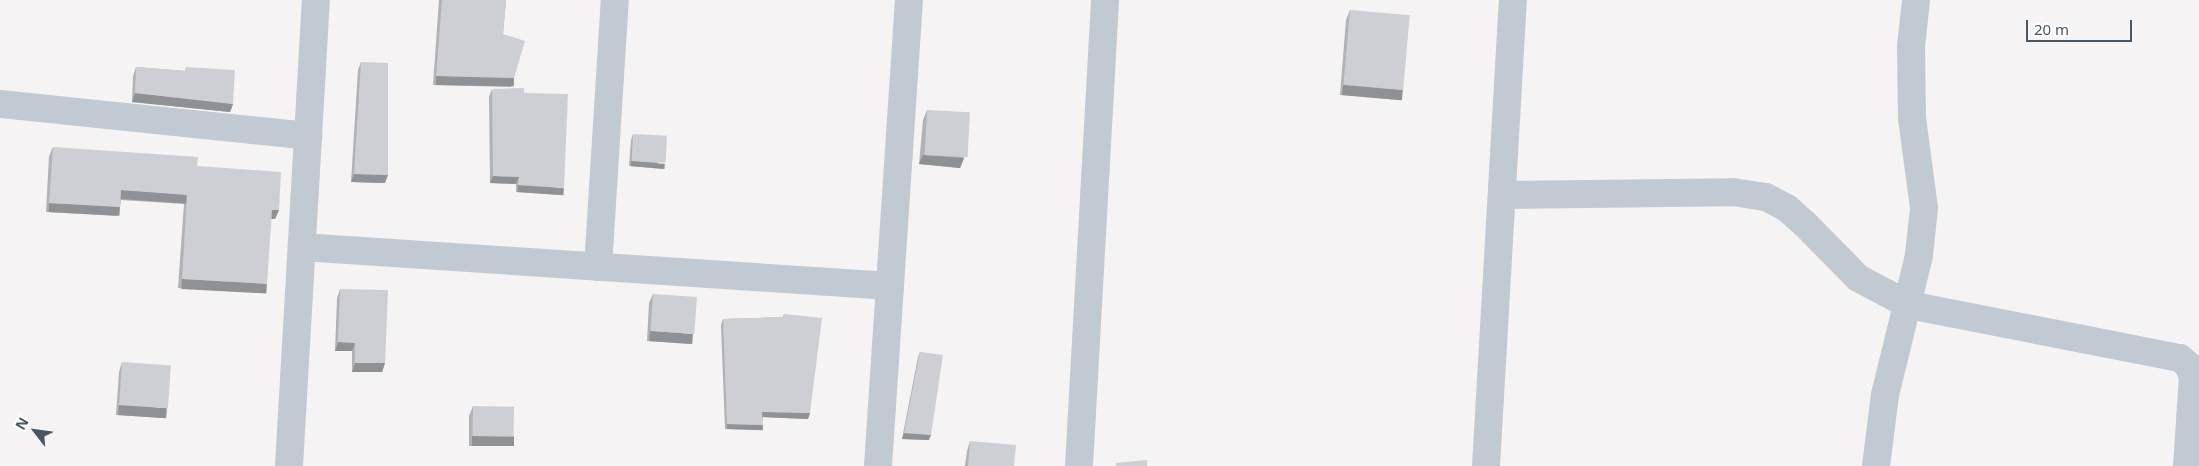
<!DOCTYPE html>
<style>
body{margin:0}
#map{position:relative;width:2199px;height:466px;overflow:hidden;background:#f5f3f3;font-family:"Noto Sans",sans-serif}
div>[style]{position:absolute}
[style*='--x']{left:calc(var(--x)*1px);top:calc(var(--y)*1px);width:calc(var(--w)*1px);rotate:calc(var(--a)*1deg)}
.street>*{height:28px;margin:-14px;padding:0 14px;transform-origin:14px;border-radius:14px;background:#c1cad2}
.wall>*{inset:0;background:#b0b2b7}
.shaded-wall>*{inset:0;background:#909195;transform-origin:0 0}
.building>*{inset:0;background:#cdcfd5;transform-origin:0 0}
span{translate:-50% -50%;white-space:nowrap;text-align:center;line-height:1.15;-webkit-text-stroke:4px #fff;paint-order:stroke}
.north{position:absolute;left:10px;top:406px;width:50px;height:50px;-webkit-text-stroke:4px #fff;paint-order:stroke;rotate:300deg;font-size:14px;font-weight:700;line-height:20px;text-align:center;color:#4a5661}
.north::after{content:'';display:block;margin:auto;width:18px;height:22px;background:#4a5661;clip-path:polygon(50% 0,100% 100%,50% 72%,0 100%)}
.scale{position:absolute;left:2026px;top:20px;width:106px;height:22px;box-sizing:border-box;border:2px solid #4a5661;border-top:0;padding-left:6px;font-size:15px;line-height:18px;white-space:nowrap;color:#4a5661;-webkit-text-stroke:4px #fff;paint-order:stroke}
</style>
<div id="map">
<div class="street">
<div style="--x:0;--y:104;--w:310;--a:5.9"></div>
<div style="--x:1502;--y:195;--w:231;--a:-0.7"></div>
<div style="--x:1733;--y:192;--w:33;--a:9"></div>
<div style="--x:1766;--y:197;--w:24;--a:28"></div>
<div style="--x:1787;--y:208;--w:24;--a:42"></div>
<div style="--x:1805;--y:224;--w:76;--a:45.5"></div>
<div style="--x:1858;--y:278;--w:58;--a:27.9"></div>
<div style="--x:1909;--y:305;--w:276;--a:11.1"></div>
<div style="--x:2180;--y:358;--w:11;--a:41"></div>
<div style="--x:2188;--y:365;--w:12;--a:66"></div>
<div style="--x:2193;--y:376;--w:90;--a:93.8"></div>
<div style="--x:302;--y:247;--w:589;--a:3.79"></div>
<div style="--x:598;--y:267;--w:268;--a:-86.4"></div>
<div style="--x:289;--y:466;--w:467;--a:-86.7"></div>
<div style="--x:878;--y:466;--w:467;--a:-86.2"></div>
<div style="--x:1079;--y:466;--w:467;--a:-86.8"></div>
<div style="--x:1486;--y:466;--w:467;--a:-86.7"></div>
<div style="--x:1876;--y:466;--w:72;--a:-82.8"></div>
<div style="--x:1885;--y:395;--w:144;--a:-76.3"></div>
<div style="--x:1919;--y:255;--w:47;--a:-83.9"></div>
<div style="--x:1924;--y:208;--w:91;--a:-97.6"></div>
<div style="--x:1912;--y:118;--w:71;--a:-90.8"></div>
<div style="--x:1911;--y:47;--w:47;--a:-83.9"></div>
</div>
<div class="wall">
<div style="clip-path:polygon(439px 0,506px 0,503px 34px,514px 78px,511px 87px,433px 85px)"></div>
<div style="clip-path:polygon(1350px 10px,1403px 90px,1399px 100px,1340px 95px,1346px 20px)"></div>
<div style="clip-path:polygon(361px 62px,385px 183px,351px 182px,358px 70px)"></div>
<div style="clip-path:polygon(136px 67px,185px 71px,186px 67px,233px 104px,230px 112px,132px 102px,133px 76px)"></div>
<div style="clip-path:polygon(492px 89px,524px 93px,561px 195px,516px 192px,516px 184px,490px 183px,489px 97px)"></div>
<div style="clip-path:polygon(927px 110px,964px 158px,960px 168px,919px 164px,923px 120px)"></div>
<div style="clip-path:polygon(633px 134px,663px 169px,629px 166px,631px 140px)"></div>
<div style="clip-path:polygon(53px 147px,197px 166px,279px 210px,275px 219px,271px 219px,263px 293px,178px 288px,184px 204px,121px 200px,120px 207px,117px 216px,46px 212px,49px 156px)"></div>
<div style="clip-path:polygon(340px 289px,385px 363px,382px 372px,352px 372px,352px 351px,335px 351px,337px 298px)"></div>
<div style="clip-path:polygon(653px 294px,690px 344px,647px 341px,649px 303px)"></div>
<div style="clip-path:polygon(784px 314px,810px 413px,808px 419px,763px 417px,761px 430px,725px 429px,721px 325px,723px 319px,783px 317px)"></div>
<div style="clip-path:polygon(920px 352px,929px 440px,902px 439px,918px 357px)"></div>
<div style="clip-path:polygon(122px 362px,164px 418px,116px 415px,119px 372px)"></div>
<div style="clip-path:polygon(473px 406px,514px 436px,511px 446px,469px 446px,469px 416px)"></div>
<div style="clip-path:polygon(970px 441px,1014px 466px,965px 466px,967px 451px)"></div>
</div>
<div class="shaded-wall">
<div style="left:436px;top:76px;width:78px;height:9px;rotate:1deg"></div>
<div style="left:1343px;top:85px;width:60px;height:10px;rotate:5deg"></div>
<div style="clip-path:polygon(135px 93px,233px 104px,230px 112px,132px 102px)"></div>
<div style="clip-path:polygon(923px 155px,964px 158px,960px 168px,919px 164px)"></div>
<div style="left:631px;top:161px;width:34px;height:5px;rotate:5deg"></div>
<div style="clip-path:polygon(354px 174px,388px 175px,385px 183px,351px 182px)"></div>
<div style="clip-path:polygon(493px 176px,519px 177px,516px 184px,490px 183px)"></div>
<div style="left:518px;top:185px;width:46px;height:7px;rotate:4deg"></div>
<div style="left:121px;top:190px;width:66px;height:9px;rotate:4deg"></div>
<div style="left:49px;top:203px;width:71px;height:9px;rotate:3deg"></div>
<div style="clip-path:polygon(272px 210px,279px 210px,275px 219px,268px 219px)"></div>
<div style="left:182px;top:279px;width:85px;height:10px;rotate:3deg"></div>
<div style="left:650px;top:331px;width:43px;height:10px;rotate:4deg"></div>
<div style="clip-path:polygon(338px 342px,355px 343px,352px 351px,335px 351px)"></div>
<div style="clip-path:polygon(355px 363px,385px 363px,382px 372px,352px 372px)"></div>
<div style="left:119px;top:405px;width:48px;height:10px;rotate:4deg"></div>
<div style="clip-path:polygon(762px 412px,810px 413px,808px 419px,760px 417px)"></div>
<div style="left:727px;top:424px;width:36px;height:5px;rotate:2deg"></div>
<div style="clip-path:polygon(904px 433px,931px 435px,929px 440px,902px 439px)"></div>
<div style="left:472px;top:436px;width:42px;height:10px"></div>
</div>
<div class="building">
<div style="clip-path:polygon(442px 0,506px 0,503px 34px,525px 41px,514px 78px,436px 76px)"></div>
<div style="left:1350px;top:10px;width:60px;height:75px;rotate:5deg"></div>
<div style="clip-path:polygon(361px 62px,388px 63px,388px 175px,354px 174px)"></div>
<div style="clip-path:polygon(136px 67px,186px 71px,186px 67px,235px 70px,233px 104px,135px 93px)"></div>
<div style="clip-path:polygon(524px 88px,524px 93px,568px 94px,564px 188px,518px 185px,519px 177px,493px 176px,492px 89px)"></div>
<div style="left:927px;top:110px;width:43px;height:45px;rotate:3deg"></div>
<div style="left:633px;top:134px;width:34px;height:27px;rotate:3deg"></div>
<div style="clip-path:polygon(53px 147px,198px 157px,197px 166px,281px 172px,279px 210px,272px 210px,267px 284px,182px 279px,187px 195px,121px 190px,120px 207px,49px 203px)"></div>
<div style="clip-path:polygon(340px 289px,388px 290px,385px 363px,355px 363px,355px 343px,338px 342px)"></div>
<div style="left:653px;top:294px;width:44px;height:37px;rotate:4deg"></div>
<div style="clip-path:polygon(784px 314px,822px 318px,810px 413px,762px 412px,763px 425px,727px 424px,723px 319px,784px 317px)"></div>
<div style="clip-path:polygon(920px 352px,943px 355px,931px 435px,904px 433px)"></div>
<div style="left:122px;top:362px;width:49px;height:43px;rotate:4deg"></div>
<div style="left:473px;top:406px;width:41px;height:30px;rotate:1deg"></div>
<div style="clip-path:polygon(970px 441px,1016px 445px,1014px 466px,968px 466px)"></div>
<div style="clip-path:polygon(1147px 460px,1147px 466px,1116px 466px,1116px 463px)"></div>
</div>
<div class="north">N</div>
<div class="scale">20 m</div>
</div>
